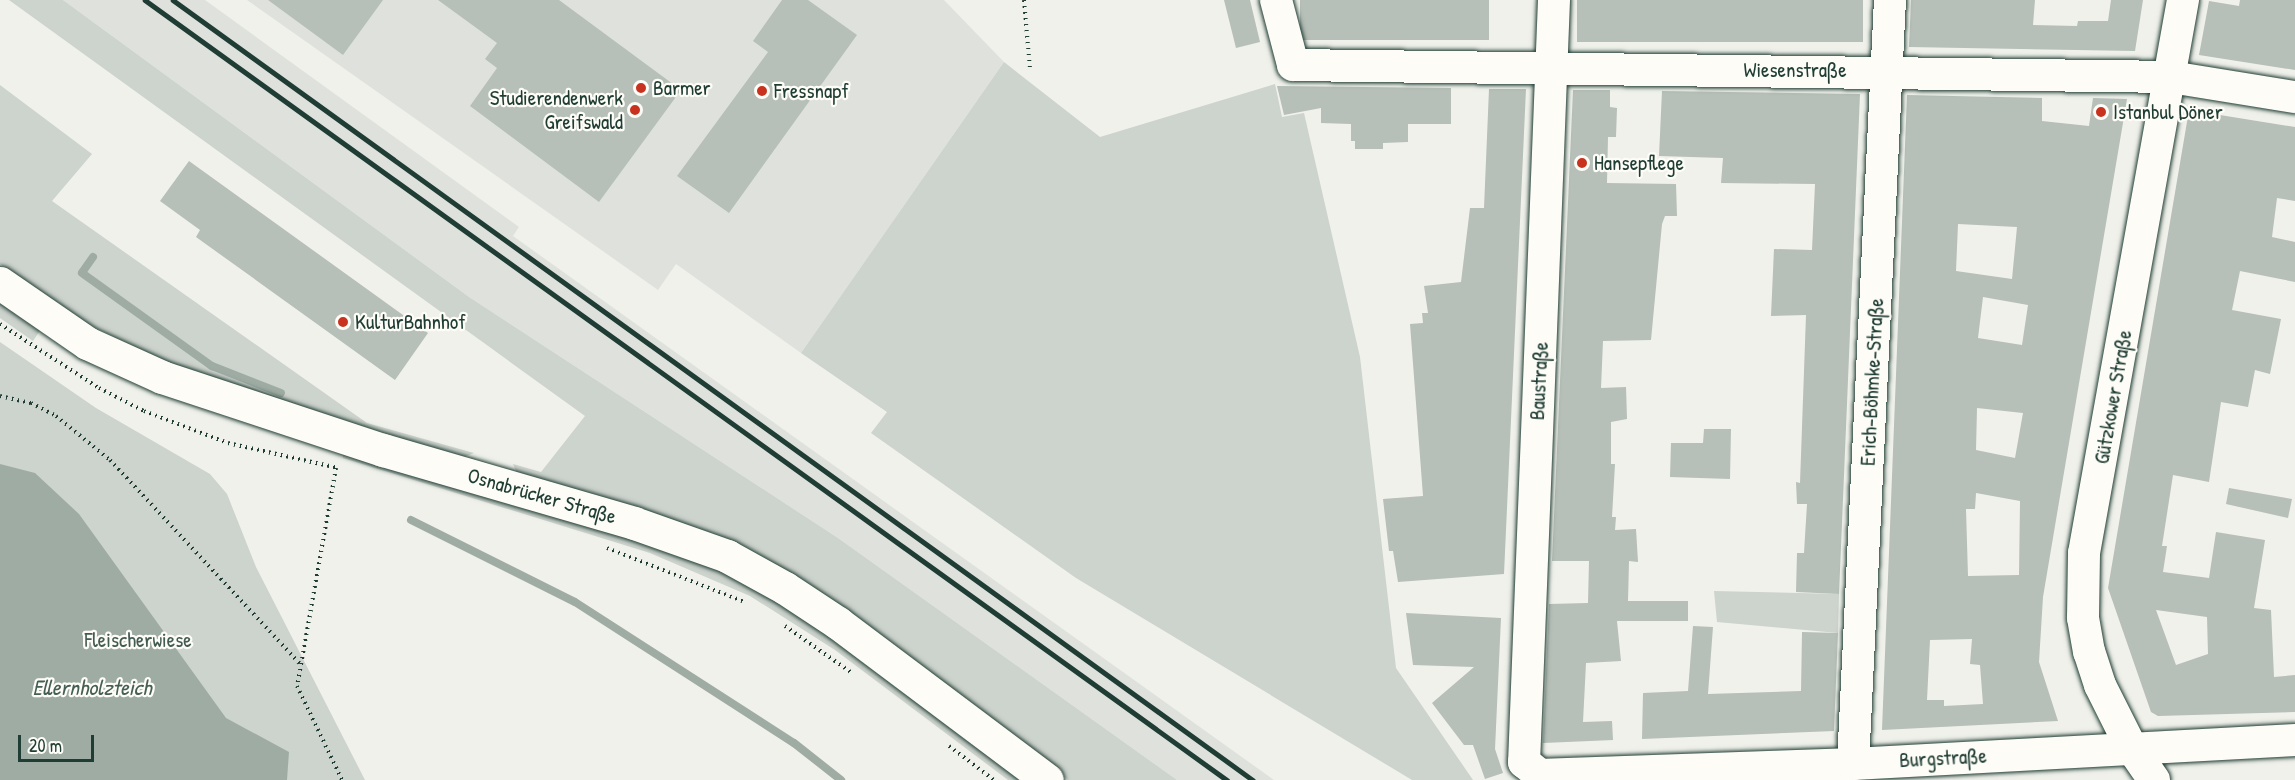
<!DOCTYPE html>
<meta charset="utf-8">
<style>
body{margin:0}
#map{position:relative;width:2295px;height:780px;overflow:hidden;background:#f0f1eb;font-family:"Patrick Hand",sans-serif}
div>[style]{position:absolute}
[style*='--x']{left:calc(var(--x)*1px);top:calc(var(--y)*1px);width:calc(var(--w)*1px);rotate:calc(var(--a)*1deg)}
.built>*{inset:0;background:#dfe2dc}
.green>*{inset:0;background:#cdd3cd}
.water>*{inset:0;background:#9faca4}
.stream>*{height:8px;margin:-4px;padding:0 4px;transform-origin:4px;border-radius:4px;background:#9faca4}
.building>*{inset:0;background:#b6bfb8;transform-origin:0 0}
.path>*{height:4px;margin-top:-2px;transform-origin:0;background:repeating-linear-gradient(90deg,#1f3d34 0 1.5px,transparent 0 6px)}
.roads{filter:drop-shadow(0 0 2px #1f3d34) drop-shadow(0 0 2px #1f3d34)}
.minor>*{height:32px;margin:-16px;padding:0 16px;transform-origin:16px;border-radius:16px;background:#fdfcf7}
.major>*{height:33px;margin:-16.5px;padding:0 16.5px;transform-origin:16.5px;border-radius:16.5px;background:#fdfcf7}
.rail>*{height:4.5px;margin:-2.25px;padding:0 2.25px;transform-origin:2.25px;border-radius:2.25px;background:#1f3d34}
.dots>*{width:16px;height:16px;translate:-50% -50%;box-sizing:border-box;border:3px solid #fdfcf7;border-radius:50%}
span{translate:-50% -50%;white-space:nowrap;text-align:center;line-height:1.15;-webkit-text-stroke:4.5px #fdfcf7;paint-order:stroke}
.street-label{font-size:21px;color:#1f3d34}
.poi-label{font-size:21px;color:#1f3d34}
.left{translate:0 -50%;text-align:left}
.right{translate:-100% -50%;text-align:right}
.park-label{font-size:21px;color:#425b53}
.water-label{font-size:22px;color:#455e56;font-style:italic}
.scale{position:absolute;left:18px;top:735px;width:76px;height:27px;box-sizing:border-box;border:3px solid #1f3d34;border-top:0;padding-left:8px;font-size:18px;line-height:21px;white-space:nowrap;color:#1f3d34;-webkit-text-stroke:4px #fdfcf7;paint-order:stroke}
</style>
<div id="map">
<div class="built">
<div style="clip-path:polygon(63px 0,205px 0,519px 227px,513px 236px,1274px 780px,1177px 780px,838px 538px,469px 297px)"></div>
<div style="clip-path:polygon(247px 0,944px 0,1004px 62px,801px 353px,676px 264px,658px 290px)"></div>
</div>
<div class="green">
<div style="clip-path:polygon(9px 0,63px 0,469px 297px,838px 538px,1177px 780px,1068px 780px,854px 617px,518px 476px,513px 464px,541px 472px,585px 416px)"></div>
<div style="clip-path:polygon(1004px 62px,1100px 137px,1275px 84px,1282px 117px,1304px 113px,1360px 357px,1396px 668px,1473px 780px,1412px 780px,1076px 578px,871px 433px,887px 412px,801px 353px)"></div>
<div style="clip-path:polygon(0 85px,92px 154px,52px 201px,367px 423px,474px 453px,462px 458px,176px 367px,84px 322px,0 264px)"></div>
<div style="clip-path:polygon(0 302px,41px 329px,33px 341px,0 318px)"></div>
<div style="clip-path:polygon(0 342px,96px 408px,210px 474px,227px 494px,256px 567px,365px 780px,0 780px)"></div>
<div style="clip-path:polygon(342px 448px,632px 535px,739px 578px,787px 604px,1025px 780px,1008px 780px,835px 650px,750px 596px,650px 553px,343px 458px)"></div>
<div style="clip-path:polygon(1714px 591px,1839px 594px,1838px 633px,1717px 622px)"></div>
</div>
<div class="water">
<div style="clip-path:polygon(0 464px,35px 473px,79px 514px,226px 718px,289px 752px,287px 780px,0 780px)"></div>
</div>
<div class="stream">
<div style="--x:93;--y:257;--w:19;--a:125"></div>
<div style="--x:82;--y:273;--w:160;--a:35.6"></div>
<div style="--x:212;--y:366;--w:74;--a:21.4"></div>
<div style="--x:411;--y:520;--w:183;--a:26.6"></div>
<div style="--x:575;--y:602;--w:260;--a:32.8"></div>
<div style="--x:794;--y:743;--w:60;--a:38.2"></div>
</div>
<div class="building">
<div style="clip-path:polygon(268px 0,383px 0,343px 55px)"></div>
<div style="clip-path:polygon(438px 0,559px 0,681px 90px,599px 202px,470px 106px,497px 68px,485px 59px,497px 43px)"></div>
<div style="clip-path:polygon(782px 0,808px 0,857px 35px,729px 213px,677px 176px,768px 52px,753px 41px)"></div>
<div style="clip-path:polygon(1224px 0,1250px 0,1260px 42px,1236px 48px)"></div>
<div style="left:1300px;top:0;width:189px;height:40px"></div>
<div style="left:1577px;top:0;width:286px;height:42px"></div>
<div style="clip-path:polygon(1911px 0,2035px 0,2033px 25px,2077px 26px,2078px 21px,2108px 21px,2111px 0,2143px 0,2135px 51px,1909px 47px)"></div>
<div style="clip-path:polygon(2240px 0,2295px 0,2295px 70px,2199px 55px,2209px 1px,2239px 6px)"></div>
<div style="clip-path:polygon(1277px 86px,1451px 88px,1451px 124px,1408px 124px,1408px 142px,1383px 143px,1383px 149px,1355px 149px,1355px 141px,1351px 141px,1351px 124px,1321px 123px,1321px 108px,1284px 115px)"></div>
<div style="clip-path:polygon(1489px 89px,1526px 89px,1504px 574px,1398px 582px,1393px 551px,1389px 551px,1383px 499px,1423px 496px,1410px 324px,1423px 323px,1422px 313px,1428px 313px,1424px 286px,1461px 282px,1470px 208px,1484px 208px)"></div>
<div style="clip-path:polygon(1573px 90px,1610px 90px,1610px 107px,1617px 108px,1616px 137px,1608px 137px,1607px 183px,1676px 184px,1677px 216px,1665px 216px,1662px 224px,1651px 340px,1603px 341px,1601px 388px,1626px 387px,1627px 419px,1611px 422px,1611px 464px,1615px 464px,1612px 517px,1616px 517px,1615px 530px,1636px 529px,1638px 562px,1629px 561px,1628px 601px,1688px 601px,1688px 621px,1617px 621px,1621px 661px,1586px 663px,1583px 722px,1612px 721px,1613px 740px,1543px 743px,1549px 604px,1588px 603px,1589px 561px,1552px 561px)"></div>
<div style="clip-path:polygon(1662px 91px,1860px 94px,1839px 594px,1796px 592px,1797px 553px,1804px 553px,1807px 504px,1797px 504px,1796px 482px,1800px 483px,1806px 315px,1771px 316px,1774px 249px,1812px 250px,1815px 184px,1721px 183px,1723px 158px,1659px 156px)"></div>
<div style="clip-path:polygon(evenodd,1907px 95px,2042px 98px,2042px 121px,2089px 126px,2093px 98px,2127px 99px,2043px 597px,2039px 662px,2058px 721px,1882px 730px,1907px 95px,1958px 224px,2017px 227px,2012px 279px,1956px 271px,1958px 224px,1907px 95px,1983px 297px,2028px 305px,2022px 345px,1978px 338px,1983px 297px,1907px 95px,1977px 408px,2023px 413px,2015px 458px,1976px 450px,1977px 408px,1907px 95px,1976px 493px,2020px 501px,2019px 575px,1968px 576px,1966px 509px,1975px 509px,1976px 493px,1907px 95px,1972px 639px,1970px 664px,1980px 665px,1983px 704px,1944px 706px,1944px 700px,1927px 700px,1930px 640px,1972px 639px)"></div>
<div style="clip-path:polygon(evenodd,2189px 110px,2295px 127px,2295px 201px,2277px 198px,2272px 237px,2295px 242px,2295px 282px,2240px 271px,2232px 310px,2281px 319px,2270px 374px,2255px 370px,2248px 407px,2221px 402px,2209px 482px,2173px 475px,2162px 546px,2167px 546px,2163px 572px,2209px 578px,2216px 532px,2265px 540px,2254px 608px,2271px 610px,2274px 677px,2295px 675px,2295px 712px,2158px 716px,2151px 712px,2108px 588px,2189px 110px,2156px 610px,2207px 617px,2208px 654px,2176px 665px,2156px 610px)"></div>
<div style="clip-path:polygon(189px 161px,428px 333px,395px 380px,196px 237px,200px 230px,160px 201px)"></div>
<div style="clip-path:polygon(1704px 429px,1731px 429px,1730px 479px,1670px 477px,1671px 443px,1703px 443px)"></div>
<div style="clip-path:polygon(2229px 488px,2292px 499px,2288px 518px,2226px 504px)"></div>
<div style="clip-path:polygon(1406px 613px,1501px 618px,1495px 749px,1503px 773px,1485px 779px,1473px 745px,1464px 745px,1432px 703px,1474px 667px,1413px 665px)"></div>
<div style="clip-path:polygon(1693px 626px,1713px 627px,1708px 694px,1801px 691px,1802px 632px,1838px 633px,1834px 731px,1642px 739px,1643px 693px,1688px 691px)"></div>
</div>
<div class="path">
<div style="--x:1024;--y:0;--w:69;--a:85"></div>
<div style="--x:0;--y:324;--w:118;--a:32.9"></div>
<div style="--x:99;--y:388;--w:51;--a:27.1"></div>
<div style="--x:144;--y:411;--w:90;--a:20.9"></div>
<div style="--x:228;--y:443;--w:113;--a:12.8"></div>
<div style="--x:0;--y:396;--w:32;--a:13"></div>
<div style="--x:31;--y:403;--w:28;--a:27"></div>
<div style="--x:56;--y:416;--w:70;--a:39.2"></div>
<div style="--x:110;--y:460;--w:279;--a:47"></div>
<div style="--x:336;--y:468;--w:221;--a:100.1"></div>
<div style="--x:297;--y:686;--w:104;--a:64.4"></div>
<div style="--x:607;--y:548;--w:148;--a:21.4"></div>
<div style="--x:785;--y:626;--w:82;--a:35"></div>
<div style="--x:949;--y:746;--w:56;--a:37.1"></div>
</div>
<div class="roads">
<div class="minor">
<div style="--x:1276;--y:0;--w:67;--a:75.3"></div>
<div style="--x:1293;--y:65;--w:878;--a:0.78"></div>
<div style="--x:2171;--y:77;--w:126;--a:9.2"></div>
<div style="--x:1554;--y:0;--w:763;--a:92.25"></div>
<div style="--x:1524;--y:762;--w:21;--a:39"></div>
<div style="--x:1540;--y:775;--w:313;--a:-2"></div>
<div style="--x:1853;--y:764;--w:443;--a:-3.1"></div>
<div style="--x:1853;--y:764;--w:765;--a:-87.23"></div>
<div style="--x:2154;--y:780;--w:40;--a:-124.9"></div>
<div style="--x:2131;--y:747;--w:69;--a:-116.6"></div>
<div style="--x:2100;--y:685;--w:35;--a:-108"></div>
<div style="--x:2089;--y:652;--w:35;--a:-100"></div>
<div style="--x:2083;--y:618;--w:65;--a:-89.1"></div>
<div style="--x:2084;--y:553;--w:562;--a:-79.85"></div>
</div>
<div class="major">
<div style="--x:0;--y:283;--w:106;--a:34.6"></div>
<div style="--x:87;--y:343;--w:82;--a:24.4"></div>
<div style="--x:162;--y:377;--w:233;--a:18.3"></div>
<div style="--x:383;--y:450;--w:261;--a:16.2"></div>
<div style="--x:634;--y:523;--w:99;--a:19.5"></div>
<div style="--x:727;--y:556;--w:66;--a:28.9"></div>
<div style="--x:785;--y:588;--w:64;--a:33.4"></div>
<div style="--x:838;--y:623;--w:261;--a:36.9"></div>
</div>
</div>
<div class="rail">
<div style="--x:145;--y:0;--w:1334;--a:35.79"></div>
<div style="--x:173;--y:0;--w:1332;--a:35.84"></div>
</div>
<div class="dots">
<div style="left:641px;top:88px;background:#c8321e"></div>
<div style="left:762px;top:91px;background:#c8321e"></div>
<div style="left:635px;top:110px;background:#c8321e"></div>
<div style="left:2101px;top:112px;background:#c8321e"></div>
<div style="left:1582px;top:163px;background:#c8321e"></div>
<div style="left:343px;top:322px;background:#c8321e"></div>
</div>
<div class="street-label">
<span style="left:1795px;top:70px">Wiesenstraße</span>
<span style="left:1539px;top:381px;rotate:-87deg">Baustraße</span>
<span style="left:1872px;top:382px;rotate:-87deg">Erich-Böhmke-Straße</span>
<span style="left:2113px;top:397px;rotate:-80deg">Gützkower Straße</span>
<span style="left:542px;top:496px;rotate:16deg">Osnabrücker Straße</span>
<span style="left:1943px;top:758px;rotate:-3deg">Burgstraße</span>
</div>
<div class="poi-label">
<span class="left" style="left:653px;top:88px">Barmer</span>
<span class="left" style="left:774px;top:91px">Fressnapf</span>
<span class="right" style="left:623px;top:110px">Studierendenwerk<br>Greifswald</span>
<span class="left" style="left:2113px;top:112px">Istanbul Döner</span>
<span class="left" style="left:1594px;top:163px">Hansepflege</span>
<span class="left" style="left:355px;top:322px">KulturBahnhof</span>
</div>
<div class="park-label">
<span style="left:138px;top:640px">Fleischerwiese</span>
</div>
<div class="water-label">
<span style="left:92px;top:688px">Ellernholzteich</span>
</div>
<div class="scale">20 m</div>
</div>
